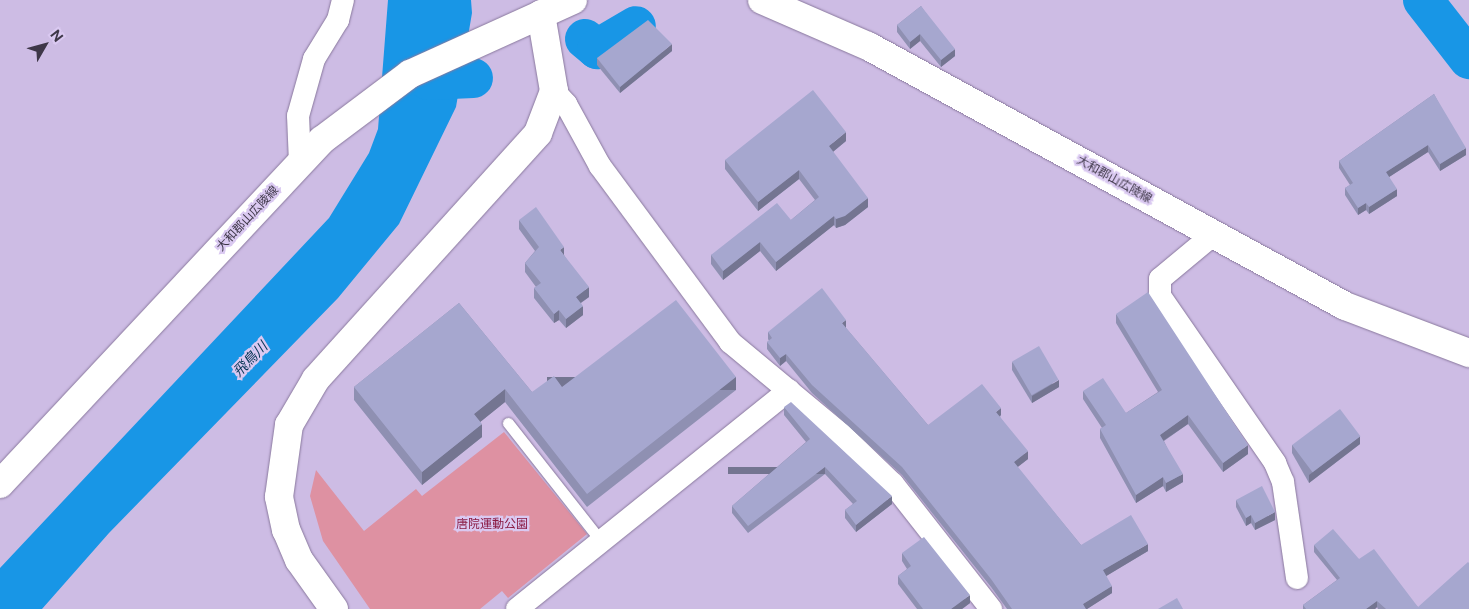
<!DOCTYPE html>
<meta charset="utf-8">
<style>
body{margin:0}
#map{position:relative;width:1469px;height:609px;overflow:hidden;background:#cdbce4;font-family:"Public Sans","Noto Sans JP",sans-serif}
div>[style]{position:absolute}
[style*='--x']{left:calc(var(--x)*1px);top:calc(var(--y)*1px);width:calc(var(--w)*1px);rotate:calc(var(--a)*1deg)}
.green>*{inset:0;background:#de91a2}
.water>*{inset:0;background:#1896e6}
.river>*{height:40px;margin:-20px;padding:0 20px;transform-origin:20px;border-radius:20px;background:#1896e6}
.roads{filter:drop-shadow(0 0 1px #89789d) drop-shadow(0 0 1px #89789d)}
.lane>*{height:11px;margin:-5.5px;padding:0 5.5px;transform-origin:5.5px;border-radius:5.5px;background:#fff}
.street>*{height:22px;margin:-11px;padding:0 11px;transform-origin:11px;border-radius:11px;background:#fff}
.secondary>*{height:28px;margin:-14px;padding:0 14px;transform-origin:14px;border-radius:14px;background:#fff}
.wall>*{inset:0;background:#8f90b2}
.shaded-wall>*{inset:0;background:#747591;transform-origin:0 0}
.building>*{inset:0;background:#a6a7cf;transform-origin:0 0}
span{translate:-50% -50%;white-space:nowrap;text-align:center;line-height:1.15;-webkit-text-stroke:4.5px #dac9f1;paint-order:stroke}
.street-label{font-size:12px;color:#3e3748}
.park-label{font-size:12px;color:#8b1b44}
.water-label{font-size:14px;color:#053454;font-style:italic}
.north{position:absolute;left:20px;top:20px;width:50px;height:50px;-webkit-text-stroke:4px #dac9f1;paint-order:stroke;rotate:52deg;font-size:14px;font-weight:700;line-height:20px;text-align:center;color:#3e3748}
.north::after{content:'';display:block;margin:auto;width:18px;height:22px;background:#3e3748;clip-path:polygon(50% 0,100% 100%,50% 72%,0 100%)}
</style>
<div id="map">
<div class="green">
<div style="clip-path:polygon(504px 432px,587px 534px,508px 598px,502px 591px,480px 609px,370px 609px,323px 541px,310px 496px,316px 470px,364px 531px,416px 489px,422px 496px)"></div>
</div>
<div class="water">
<div style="clip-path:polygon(388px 0,471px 0,472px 13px,456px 107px,399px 224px,338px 298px,109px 533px,42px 609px,0 609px,0 568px,329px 218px,369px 153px,378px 129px)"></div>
</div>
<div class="river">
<div style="--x:1423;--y:0;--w:75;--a:52.1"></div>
<div style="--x:585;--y:39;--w:16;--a:40"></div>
<div style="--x:597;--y:49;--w:45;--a:-30.5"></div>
<div style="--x:428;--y:80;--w:45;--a:-2.5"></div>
</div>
<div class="roads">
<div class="lane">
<div style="--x:508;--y:423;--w:149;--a:51.8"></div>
</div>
<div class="street">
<div style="--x:554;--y:91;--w:18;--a:47"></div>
<div style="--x:566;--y:104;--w:71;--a:61.3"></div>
<div style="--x:600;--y:166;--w:219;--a:53.5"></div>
<div style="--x:730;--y:342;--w:144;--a:39.7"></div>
<div style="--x:841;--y:434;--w:72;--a:43.9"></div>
<div style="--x:893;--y:484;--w:159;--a:51.9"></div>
<div style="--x:300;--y:163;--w:47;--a:-92.4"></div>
<div style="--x:298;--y:116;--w:59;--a:-74.3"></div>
<div style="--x:314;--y:59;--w:46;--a:-58.4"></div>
<div style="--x:338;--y:20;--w:21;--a:-76"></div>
<div style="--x:1214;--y:234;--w:70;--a:140.2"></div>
<div style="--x:1160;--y:279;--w:17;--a:90"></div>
<div style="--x:1160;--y:296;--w:203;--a:55.4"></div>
<div style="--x:1275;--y:463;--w:21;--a:67"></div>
<div style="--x:1283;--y:482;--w:97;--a:81.7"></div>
<div style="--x:517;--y:609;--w:349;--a:-38.8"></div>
</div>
<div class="secondary">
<div style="--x:762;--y:0;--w:116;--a:23.5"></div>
<div style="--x:868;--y:46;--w:543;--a:28.59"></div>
<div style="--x:1345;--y:306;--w:133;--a:20.8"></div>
<div style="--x:0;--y:484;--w:471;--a:-46.9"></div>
<div style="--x:322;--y:140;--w:110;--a:-36.9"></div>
<div style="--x:410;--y:74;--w:179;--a:-24.4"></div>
<div style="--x:334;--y:609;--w:60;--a:-125.5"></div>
<div style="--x:299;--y:560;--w:33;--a:-113"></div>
<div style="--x:286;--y:530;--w:34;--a:-102"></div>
<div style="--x:279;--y:497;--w:73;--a:-82.1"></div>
<div style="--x:289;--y:425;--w:53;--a:-59.6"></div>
<div style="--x:316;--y:379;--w:331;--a:-47.9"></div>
<div style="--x:538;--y:133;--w:45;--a:-69.1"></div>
<div style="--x:554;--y:91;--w:78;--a:-99.6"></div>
</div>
</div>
<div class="wall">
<div style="clip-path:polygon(921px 6px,955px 56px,941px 67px,920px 41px,910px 49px,897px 32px,897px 25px)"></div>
<div style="clip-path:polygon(672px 51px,620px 93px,597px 65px,597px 58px)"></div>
<div style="clip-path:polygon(1434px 94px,1466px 155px,1440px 171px,1428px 152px,1389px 177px,1397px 196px,1369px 214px,1366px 210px,1358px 215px,1345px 195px,1345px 188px,1350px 185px,1339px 168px,1339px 161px)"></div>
<div style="clip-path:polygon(846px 141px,833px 152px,868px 207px,845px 225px,836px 228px,834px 225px,776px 271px,760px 251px,723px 280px,711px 264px,711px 255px,791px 220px,815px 200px,799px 179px,758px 211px,725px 169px,725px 160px)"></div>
<div style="clip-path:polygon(519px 220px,564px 255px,589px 297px,581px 303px,583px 315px,566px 328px,559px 320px,554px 323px,534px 298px,534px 288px,536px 287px,525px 272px,525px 263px,535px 251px,519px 229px)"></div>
<div style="clip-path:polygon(459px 303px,532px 392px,562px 387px,736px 390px,587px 507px,505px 402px,480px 422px,482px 437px,422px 485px,354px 400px,354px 387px)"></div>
<div style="clip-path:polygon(1116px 314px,1248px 454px,1223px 472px,1188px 424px,1164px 441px,1183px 482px,1166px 492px,1163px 486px,1136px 503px,1100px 438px,1100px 429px,1102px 428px,1083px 399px,1083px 391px,1126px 413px,1158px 392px,1116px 323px)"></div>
<div style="clip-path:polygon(846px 328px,928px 425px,1001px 415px,1000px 417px,1028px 459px,1017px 467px,1081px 545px,1148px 551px,1106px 576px,1112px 593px,1087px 609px,1007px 609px,991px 587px,902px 475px,812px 393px,786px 361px,780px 366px,767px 349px,767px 342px,769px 341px,768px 339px,768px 332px)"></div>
<div style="clip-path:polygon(1012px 362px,1059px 387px,1032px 403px,1012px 370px)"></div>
<div style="clip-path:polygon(784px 407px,892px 504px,856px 532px,845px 518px,845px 510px,853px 504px,825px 474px,748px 533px,732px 513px,732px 506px,806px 442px,784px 415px)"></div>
<div style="clip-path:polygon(1360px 444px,1309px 483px,1292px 453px,1292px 445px)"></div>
<div style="clip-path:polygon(1236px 500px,1275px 520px,1255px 530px,1251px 523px,1246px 526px,1236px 507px)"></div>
<div style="clip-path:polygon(1314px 545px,1359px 559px,1418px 607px,1469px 609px,1378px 609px,1377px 607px,1375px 609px,1303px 609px,1303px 605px,1337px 580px,1314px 552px)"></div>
<div style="clip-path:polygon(902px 553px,970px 603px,962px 609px,917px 609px,898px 584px,898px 576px,907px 569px,902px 561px)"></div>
</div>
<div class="shaded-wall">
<div style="clip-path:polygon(920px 34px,920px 41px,910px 49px,910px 42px)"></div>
<div style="clip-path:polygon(672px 44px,672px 51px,620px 93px,620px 87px)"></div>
<div style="clip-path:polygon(955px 49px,955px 56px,941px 67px,941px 60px)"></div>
<div style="clip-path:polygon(846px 132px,846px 141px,829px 155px,829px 146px)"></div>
<div style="clip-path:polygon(1428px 145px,1428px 152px,1386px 179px,1386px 172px)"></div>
<div style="clip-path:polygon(1466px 148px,1466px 155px,1440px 171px,1440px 164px)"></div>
<div style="clip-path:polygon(799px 170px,799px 179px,758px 211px,758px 202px)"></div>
<div style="clip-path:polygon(1397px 189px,1397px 196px,1369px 214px,1369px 207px)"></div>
<div style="clip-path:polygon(868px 198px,868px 207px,845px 225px,836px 228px,836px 219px)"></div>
<div style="clip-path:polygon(1366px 203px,1366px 210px,1358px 215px,1358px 208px)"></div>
<div style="clip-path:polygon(834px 216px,834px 225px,776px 271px,776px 262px)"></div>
<div style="clip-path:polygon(760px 242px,760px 251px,723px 280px,723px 271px)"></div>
<div style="clip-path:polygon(564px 247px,564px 256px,560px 250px)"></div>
<div style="clip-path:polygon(589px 287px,589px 297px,576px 306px,576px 297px)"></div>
<div style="clip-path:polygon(583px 306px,583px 315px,566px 328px,566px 319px)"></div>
<div style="clip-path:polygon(559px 310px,559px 320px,554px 323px,554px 314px)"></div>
<div style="clip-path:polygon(846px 320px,846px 328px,842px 331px,842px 323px)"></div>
<div style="clip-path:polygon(786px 354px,786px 361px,780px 366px,780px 358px)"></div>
<div style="left:736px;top:377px;width:13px;height:189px;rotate:90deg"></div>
<div style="clip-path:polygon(1059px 380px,1059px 387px,1032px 403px,1032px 396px)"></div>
<div style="clip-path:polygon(505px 389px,505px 402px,474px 427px,474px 414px)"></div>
<div style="clip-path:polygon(1001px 408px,1001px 415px,996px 419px,996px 412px)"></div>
<div style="clip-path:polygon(1188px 415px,1188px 424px,1160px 443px,1160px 435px)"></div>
<div style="clip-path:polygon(482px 424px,482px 437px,422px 485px,422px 472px)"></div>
<div style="clip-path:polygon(1360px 436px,1360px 444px,1309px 483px,1309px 475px)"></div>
<div style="clip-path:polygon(1248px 445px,1248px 454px,1223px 472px,1223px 463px)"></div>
<div style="clip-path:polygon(1028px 451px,1028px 459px,1014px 470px,1014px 462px)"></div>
<div style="left:825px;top:467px;width:7px;height:97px;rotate:90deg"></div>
<div style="clip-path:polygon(1183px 474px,1183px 482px,1166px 492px,1166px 483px)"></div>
<div style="clip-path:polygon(1163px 477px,1163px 486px,1136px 503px,1136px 495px)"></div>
<div style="clip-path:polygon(892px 496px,892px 504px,856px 532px,856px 525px)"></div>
<div style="clip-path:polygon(1275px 512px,1275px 520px,1255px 530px,1255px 523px)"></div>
<div style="clip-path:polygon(1251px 515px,1251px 523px,1246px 526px,1246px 518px)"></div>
<div style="clip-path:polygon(1148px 544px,1148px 551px,1103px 578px,1103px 570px)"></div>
<div style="clip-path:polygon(1112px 586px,1112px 593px,1087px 609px,1083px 609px,1083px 604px)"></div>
<div style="clip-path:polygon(970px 595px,970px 603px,962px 609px,951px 609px)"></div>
<div style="clip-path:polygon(1377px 601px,1377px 607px,1375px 609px,1366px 609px)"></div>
</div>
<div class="building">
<div style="clip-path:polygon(921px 6px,955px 49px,941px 60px,920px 34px,910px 42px,897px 25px)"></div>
<div style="clip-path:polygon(648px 20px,672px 44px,620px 87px,597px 58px)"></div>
<div style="clip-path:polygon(813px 90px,846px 132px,829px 146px,868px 198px,845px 216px,836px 219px,834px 216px,776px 262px,760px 242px,723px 271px,711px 255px,777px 203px,791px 220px,819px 197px,799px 170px,758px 202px,725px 160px)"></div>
<div style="clip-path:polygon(1434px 94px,1466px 148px,1440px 164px,1428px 145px,1386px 172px,1397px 189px,1369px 207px,1366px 203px,1358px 208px,1345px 188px,1353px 183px,1339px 161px)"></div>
<div style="clip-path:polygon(536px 207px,564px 247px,560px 250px,589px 287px,576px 297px,583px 306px,566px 319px,559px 310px,554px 314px,534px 288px,541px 283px,525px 263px,539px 247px,519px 220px)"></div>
<div style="clip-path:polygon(822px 288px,846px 320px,842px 323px,928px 425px,982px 384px,1001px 408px,996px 412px,1028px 451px,1014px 462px,1081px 545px,1131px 515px,1148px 544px,1103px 570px,1112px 586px,1083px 604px,1086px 609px,1012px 609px,991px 579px,902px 467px,812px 385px,786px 354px,780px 358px,767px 342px,772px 338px,768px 332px)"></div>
<div style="clip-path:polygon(1148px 292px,1248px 445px,1223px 463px,1188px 415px,1160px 435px,1183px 474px,1166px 483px,1163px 477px,1136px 495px,1100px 429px,1106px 425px,1083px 391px,1103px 378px,1126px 413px,1162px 390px,1116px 314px)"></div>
<div style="clip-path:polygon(676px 300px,736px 377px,587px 494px,505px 389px,474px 414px,482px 424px,422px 472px,354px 387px,459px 303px,532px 392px,554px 376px,562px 387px)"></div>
<div style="left:1039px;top:346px;width:39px;height:31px;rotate:60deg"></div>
<div style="clip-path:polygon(791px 402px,892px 496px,856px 525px,845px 510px,857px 501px,825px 467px,748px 526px,732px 506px,810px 439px,784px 407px)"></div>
<div style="left:1340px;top:409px;width:34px;height:60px;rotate:53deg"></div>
<div style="clip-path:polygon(1262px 486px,1275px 512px,1255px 523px,1251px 515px,1246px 518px,1236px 500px)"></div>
<div style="clip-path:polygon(1333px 529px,1359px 559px,1374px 549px,1418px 607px,1468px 562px,1469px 563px,1469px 609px,1386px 609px,1377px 601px,1366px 609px,1306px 609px,1303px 605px,1340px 578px,1314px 545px)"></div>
<div style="clip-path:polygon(924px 537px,970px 595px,951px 609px,923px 609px,898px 576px,911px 566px,902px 553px)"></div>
<div style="clip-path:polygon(1177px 598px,1183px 609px,1158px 609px)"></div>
</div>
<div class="street-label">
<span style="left:1114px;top:180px;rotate:29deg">大和郡山広陵線</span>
<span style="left:248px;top:219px;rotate:-47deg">大和郡山広陵線</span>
</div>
<div class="park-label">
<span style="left:492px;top:525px">唐院運動公園</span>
</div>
<div class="water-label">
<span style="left:250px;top:359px;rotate:-46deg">飛鳥川</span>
</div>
<div class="north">N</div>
</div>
